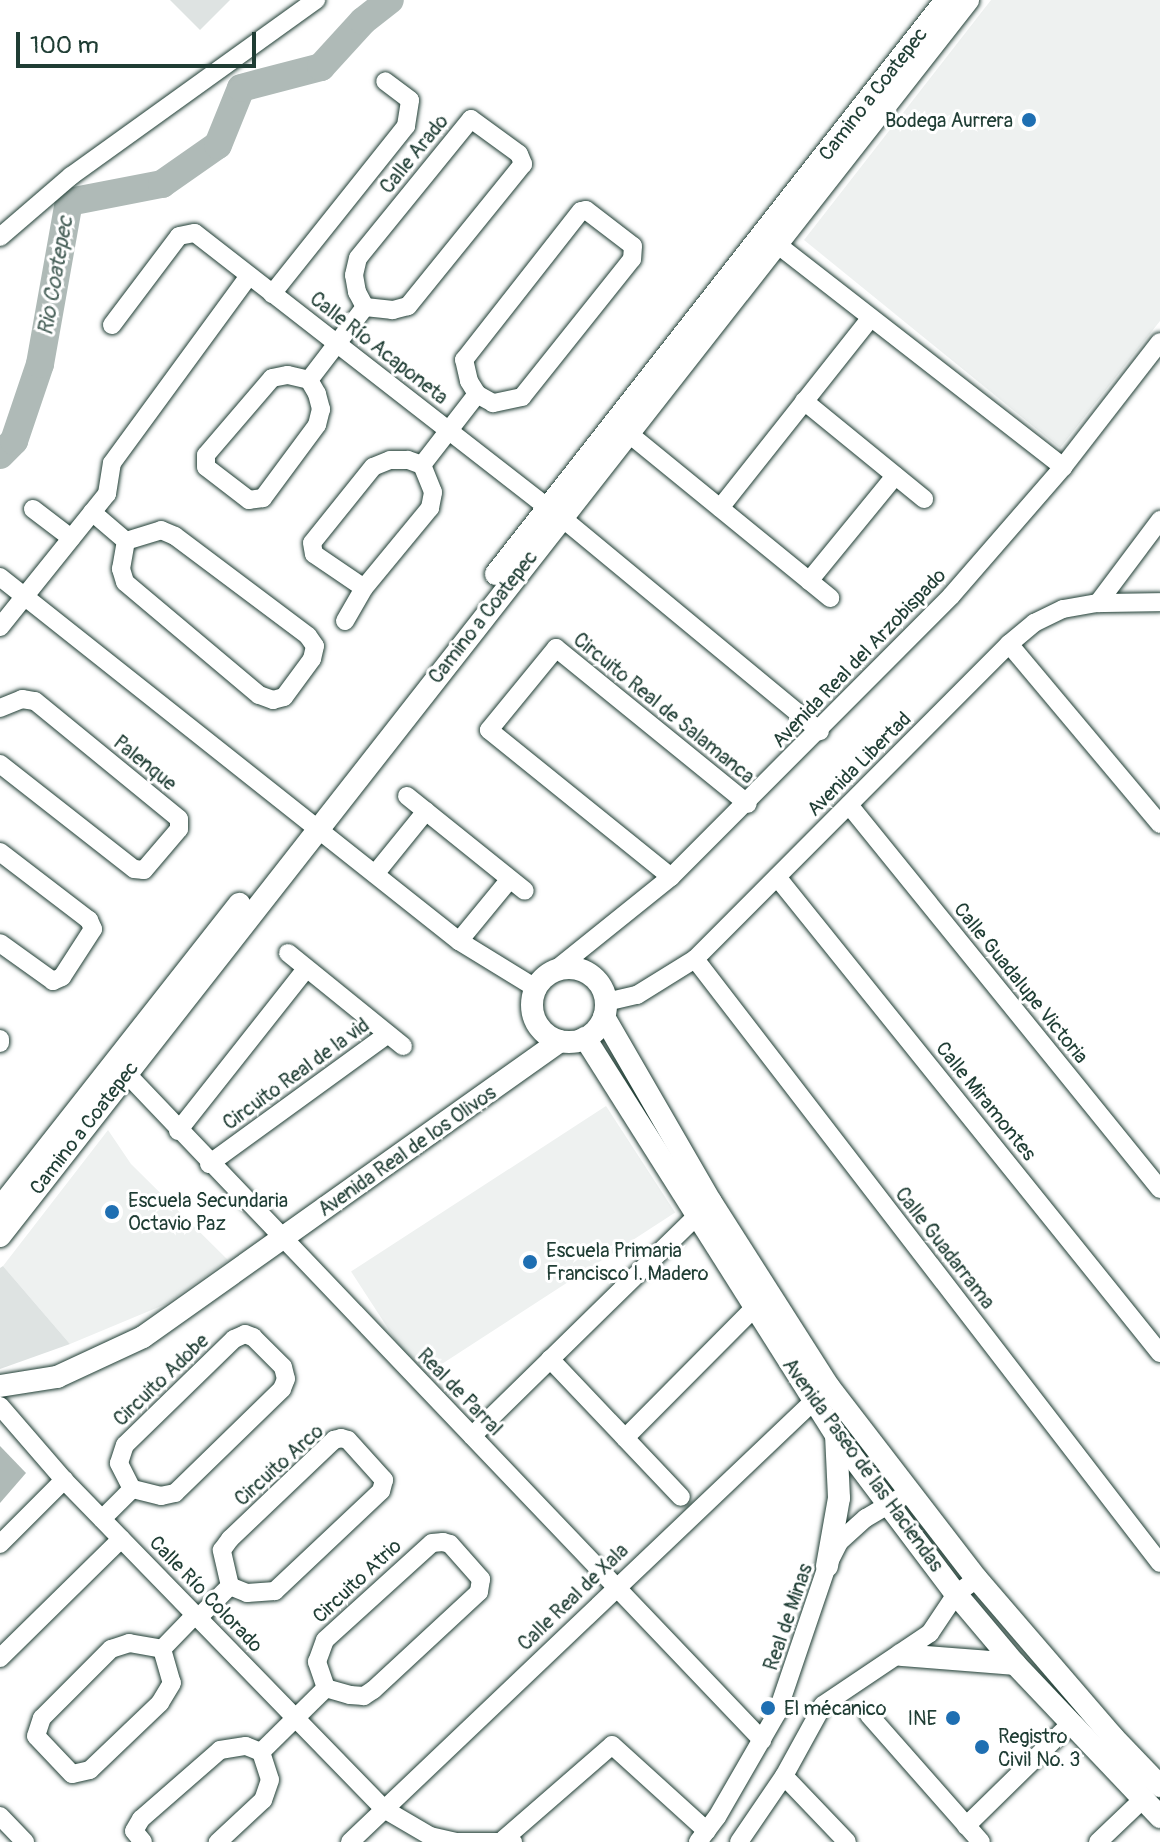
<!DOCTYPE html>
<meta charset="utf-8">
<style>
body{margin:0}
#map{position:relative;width:1160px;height:1842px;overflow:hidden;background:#fff;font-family:Pangolin,sans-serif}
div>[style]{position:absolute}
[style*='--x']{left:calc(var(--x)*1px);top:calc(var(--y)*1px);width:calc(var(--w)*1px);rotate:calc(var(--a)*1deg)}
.built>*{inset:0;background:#eef1f0;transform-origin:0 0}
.green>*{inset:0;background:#dee3e2}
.water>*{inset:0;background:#afbab7}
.river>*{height:28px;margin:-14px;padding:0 14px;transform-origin:14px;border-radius:14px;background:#afbab7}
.roads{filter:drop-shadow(0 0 2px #1f3d34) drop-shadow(0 0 2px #1f3d34)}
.minor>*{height:18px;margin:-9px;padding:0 9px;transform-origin:9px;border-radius:9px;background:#fff}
.major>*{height:22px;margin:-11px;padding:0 11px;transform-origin:11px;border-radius:11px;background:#fff}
.major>.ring{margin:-11px;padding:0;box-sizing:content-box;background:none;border:22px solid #fff;border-radius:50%}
.dots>*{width:22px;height:22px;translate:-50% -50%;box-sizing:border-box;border:4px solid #fff;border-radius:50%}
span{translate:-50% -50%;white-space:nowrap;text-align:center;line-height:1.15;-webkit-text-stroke:6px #fff;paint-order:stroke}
.street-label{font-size:20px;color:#1f3d34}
.poi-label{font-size:20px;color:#1f3d34}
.right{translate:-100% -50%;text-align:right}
.left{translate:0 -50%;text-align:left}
.water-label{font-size:22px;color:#4a625b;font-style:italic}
.scale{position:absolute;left:16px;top:32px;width:240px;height:36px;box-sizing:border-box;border:4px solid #1f3d34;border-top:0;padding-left:10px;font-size:24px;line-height:28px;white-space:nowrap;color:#1f3d34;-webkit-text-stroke:6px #fff;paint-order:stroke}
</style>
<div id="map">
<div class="built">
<div style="clip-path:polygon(991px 0,1160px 0,1160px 321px,1060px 448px,804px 240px)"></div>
<div style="left:606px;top:1106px;width:127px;height:304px;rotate:57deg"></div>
<div style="clip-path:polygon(108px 1130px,131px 1164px,228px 1260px,166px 1304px,70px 1344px,3px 1266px)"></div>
</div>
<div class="green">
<div style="clip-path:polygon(170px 0,230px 0,200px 30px)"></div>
<div style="clip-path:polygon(3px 1266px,70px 1344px,0 1369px,0 1268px)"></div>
</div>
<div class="water">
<div style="clip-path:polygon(0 1446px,26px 1473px,0 1503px)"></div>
</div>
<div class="river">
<div style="--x:0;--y:455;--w:20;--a:-45"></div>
<div style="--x:14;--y:441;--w:81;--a:-71.3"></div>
<div style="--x:40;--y:364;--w:165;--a:-79.9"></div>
<div style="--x:69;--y:202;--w:95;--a:-11"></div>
<div style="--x:162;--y:184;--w:68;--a:-34.9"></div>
<div style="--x:218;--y:145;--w:61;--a:-68"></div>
<div style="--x:241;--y:88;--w:83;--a:-14.7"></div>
<div style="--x:321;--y:67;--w:62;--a:-47.6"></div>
<div style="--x:363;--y:21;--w:34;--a:-38"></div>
</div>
<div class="roads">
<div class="minor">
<div style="--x:471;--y:119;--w:59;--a:36.1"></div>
<div style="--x:519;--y:154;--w:11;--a:68"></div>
<div style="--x:523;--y:164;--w:183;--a:129"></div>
<div style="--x:408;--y:306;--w:16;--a:165"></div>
<div style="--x:393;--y:310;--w:28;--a:-174"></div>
<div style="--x:365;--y:307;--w:17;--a:-118"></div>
<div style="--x:357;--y:292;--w:17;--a:-100"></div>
<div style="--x:354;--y:275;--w:17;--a:-77"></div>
<div style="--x:358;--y:258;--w:179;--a:-50.9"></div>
<div style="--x:586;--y:210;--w:59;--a:37.5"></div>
<div style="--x:633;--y:246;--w:13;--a:94"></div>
<div style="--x:632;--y:259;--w:176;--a:128.6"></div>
<div style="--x:522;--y:397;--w:30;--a:168"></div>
<div style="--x:493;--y:403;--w:18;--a:-151"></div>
<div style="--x:477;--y:394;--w:15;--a:-122"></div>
<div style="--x:469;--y:381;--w:22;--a:-103"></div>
<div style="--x:464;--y:360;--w:189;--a:-51.9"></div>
<div style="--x:581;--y:211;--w:5;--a:-11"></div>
<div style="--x:0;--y:237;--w:94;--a:-40.7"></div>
<div style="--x:71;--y:176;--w:302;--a:-35.7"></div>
<div style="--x:769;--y:238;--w:373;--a:37.9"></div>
<div style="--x:272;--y:294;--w:215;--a:-51.4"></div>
<div style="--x:406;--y:126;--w:26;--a:-81"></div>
<div style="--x:410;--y:100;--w:31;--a:-143"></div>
<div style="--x:112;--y:325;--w:111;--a:-53"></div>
<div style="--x:179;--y:236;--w:16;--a:-11"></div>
<div style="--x:195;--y:233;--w:447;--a:37.9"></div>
<div style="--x:288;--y:375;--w:22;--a:13"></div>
<div style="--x:309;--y:380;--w:16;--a:60"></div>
<div style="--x:317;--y:394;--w:16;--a:75"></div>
<div style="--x:321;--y:409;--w:16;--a:104"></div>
<div style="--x:317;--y:425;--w:91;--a:126.5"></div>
<div style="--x:263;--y:498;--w:14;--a:172"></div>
<div style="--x:249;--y:500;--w:54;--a:-142.5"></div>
<div style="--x:206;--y:467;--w:12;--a:-90"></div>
<div style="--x:206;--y:455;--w:101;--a:-49.4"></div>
<div style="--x:272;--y:378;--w:16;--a:-11"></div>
<div style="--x:309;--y:380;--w:92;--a:-52.5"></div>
<div style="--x:804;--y:401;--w:155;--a:39.2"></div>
<div style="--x:628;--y:433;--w:261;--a:39.2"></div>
<div style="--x:422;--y:465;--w:90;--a:-52.2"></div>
<div style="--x:720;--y:508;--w:241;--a:-51.6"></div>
<div style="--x:33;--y:509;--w:48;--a:37.3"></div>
<div style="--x:92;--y:512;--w:45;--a:40.5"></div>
<div style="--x:561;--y:517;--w:336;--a:39.6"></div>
<div style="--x:161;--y:530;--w:15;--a:23"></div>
<div style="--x:175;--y:536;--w:166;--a:36.9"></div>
<div style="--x:308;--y:636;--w:12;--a:55"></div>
<div style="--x:315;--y:646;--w:13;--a:103"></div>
<div style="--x:312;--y:659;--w:47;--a:126.4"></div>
<div style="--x:284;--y:697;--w:11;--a:165"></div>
<div style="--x:273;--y:700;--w:15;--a:-160"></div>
<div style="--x:259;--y:695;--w:175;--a:-139.9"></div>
<div style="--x:125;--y:582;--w:14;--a:-107"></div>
<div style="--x:121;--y:569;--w:28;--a:-80"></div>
<div style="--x:126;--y:541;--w:37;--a:-17"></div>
<div style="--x:0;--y:577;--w:586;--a:38.42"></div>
<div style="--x:459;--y:941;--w:92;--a:31.6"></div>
<div style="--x:809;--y:581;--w:136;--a:-50.7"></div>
<div style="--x:1098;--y:603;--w:104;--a:-53.2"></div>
<div style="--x:345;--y:621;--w:38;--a:-60"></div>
<div style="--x:364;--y:588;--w:104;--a:-50.5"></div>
<div style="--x:430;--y:508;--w:16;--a:-79"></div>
<div style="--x:433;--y:492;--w:29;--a:-112"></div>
<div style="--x:422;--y:465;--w:15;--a:-160"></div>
<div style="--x:408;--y:460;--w:18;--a:180"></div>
<div style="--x:390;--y:460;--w:18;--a:158"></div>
<div style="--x:373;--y:467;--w:97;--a:128.8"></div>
<div style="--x:312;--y:543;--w:11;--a:80"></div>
<div style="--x:314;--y:554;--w:60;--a:34.2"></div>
<div style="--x:0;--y:627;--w:171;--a:-51.2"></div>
<div style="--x:107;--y:494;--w:31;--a:-81"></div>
<div style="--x:112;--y:463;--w:232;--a:-53.8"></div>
<div style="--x:1009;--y:644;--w:235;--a:50"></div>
<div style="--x:0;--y:708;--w:24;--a:-22"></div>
<div style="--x:22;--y:699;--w:13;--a:9"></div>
<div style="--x:35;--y:701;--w:186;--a:39.3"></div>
<div style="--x:179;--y:819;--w:10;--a:90"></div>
<div style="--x:179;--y:829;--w:54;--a:130.5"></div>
<div style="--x:144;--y:870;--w:10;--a:-174"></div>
<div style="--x:134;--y:869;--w:170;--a:-141.9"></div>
<div style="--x:407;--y:796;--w:151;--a:38.8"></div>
<div style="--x:849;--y:805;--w:494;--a:51"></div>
<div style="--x:0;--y:852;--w:112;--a:37.4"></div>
<div style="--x:89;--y:920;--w:10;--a:66"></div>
<div style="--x:93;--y:929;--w:57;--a:122.9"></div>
<div style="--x:62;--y:977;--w:10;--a:156"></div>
<div style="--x:53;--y:981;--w:65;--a:-144.4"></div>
<div style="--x:375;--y:874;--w:81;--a:-51"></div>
<div style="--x:671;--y:877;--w:234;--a:-141.1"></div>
<div style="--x:489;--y:730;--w:106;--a:-50.7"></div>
<div style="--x:556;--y:648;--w:247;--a:39.1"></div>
<div style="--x:777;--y:877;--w:611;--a:51.18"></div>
<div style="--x:459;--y:941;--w:80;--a:-50.6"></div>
<div style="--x:288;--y:953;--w:148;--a:39"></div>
<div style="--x:695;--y:959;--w:762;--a:52.41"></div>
<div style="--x:554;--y:971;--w:150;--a:-38.8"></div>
<div style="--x:671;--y:877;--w:397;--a:-45.1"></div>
<div style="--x:951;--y:596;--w:171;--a:-49"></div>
<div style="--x:1063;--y:467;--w:158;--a:-52.2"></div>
<div style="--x:606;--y:1002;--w:32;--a:-13"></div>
<div style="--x:637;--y:995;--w:68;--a:-31.8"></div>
<div style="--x:695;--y:959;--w:445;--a:-45.1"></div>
<div style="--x:1009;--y:644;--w:33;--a:-40"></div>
<div style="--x:1034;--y:623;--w:32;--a:-26"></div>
<div style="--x:1063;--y:609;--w:36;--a:-10"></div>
<div style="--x:1098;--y:603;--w:62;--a:-0.9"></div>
<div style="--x:0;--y:1039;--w:4;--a:90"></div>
<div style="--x:126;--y:1073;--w:922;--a:46.36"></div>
<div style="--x:178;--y:1131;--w:206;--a:-51.7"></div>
<div style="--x:209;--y:1164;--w:221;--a:-36"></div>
<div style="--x:245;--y:1334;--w:9;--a:21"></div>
<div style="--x:253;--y:1337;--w:42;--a:45"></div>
<div style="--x:283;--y:1367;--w:12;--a:76"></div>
<div style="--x:286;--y:1379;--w:11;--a:112"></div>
<div style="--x:282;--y:1389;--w:149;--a:135.8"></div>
<div style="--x:175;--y:1493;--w:14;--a:168"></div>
<div style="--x:161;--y:1496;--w:30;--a:-166"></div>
<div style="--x:132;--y:1489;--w:29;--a:-117"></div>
<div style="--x:119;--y:1463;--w:19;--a:-72"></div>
<div style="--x:125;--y:1445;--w:152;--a:-44.2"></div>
<div style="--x:234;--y:1339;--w:12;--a:-24"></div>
<div style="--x:550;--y:1359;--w:190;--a:46.5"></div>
<div style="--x:0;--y:1406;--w:98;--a:49.1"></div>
<div style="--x:64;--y:1480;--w:459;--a:45.8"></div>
<div style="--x:384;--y:1809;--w:53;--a:30.4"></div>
<div style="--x:430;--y:1836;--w:27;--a:13"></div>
<div style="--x:456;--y:1842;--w:57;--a:0"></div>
<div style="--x:472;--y:1436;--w:329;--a:-44.4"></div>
<div style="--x:341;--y:1438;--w:7;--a:16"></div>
<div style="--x:348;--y:1440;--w:54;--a:48"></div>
<div style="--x:384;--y:1480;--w:11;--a:105"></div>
<div style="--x:381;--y:1491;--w:146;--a:136.7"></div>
<div style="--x:275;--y:1591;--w:28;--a:176"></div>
<div style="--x:247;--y:1593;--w:18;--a:-158"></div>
<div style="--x:230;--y:1586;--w:37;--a:-103"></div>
<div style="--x:222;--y:1550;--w:14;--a:-54"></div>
<div style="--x:230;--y:1539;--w:144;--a:-43.6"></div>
<div style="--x:334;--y:1440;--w:7;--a:-16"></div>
<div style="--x:625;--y:1438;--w:182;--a:-45.2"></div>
<div style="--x:102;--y:1519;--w:42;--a:-45"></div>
<div style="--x:443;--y:1542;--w:7;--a:16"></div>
<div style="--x:450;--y:1544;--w:47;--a:48.5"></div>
<div style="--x:481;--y:1579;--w:13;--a:99"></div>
<div style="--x:479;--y:1592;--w:144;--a:137.2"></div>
<div style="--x:373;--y:1690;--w:11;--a:146"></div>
<div style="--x:364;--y:1696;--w:14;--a:-176"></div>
<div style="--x:350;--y:1695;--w:25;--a:-164"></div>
<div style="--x:326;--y:1688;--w:28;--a:-109"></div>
<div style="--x:317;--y:1662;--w:23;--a:-70"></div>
<div style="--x:325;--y:1640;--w:144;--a:-42.2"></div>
<div style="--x:432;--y:1543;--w:11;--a:-5"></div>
<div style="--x:0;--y:1544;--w:91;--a:-45"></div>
<div style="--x:198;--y:1618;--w:45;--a:-45"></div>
<div style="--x:129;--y:1643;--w:34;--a:10"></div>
<div style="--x:162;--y:1649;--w:35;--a:74"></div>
<div style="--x:172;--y:1683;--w:23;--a:121"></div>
<div style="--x:160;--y:1703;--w:97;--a:136.3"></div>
<div style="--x:90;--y:1770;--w:18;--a:167"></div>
<div style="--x:72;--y:1774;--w:52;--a:-133.5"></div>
<div style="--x:36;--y:1736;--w:19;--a:-72"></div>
<div style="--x:42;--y:1718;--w:98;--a:-45"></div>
<div style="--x:111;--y:1649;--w:19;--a:-18"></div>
<div style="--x:162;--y:1649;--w:47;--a:-45.9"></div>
<div style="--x:0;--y:1658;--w:170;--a:-44.5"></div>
<div style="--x:869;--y:1715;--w:169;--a:48.6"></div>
<div style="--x:261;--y:1752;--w:91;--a:-44.6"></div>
<div style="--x:784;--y:1776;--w:91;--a:46.3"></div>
<div style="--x:0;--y:1816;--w:36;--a:46"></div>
<div style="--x:966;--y:1826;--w:146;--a:-44.4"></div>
<div style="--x:504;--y:1839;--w:143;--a:-41"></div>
<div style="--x:612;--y:1745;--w:128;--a:42.2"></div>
<div style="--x:143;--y:1842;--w:14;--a:-129"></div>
<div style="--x:134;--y:1831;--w:14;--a:-60"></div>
<div style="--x:141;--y:1819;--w:105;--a:-41.1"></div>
<div style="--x:220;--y:1750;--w:26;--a:-9"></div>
<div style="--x:246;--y:1746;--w:16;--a:22"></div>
<div style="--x:261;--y:1752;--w:29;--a:72"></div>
<div style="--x:270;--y:1780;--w:21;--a:109"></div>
<div style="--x:263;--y:1800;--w:62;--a:137"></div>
<div style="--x:350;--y:1842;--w:653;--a:-43.57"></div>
<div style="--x:698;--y:1842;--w:31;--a:-53"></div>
<div style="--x:717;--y:1817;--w:120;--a:-60"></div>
<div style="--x:777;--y:1713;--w:155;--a:-71.2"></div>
<div style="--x:827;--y:1566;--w:27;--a:-63"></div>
<div style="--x:839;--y:1542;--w:36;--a:-42"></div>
<div style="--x:866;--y:1518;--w:51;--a:-30.6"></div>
<div style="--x:739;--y:1842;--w:80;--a:-55.7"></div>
<div style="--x:784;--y:1776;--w:81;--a:-61.2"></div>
<div style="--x:823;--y:1705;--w:129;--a:-33.9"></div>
<div style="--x:930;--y:1633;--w:47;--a:-56.3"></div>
<div style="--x:956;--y:1594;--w:26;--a:-36"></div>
<div style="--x:1098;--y:1842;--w:62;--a:-43.7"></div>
</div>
<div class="major">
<div style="--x:496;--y:574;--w:729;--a:-51.9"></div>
<div class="ring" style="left:532px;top:968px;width:52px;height:52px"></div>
<div style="--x:604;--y:1017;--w:214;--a:60"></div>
<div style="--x:711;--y:1202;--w:219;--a:57.5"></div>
<div style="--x:829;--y:1387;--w:242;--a:52.4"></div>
<div style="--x:977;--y:1579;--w:208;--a:49.3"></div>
<div style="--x:1113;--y:1737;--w:68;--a:46.2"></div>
<div style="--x:585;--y:1038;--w:470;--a:57.7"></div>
<div style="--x:836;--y:1435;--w:199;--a:53"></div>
<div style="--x:956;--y:1594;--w:92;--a:49.9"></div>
<div style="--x:1015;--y:1664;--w:211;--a:46.5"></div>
<div style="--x:0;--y:1208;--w:387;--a:-51.8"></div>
<div style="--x:0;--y:1236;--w:1570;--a:-51.93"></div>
<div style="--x:0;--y:1386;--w:58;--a:-9"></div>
<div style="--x:57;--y:1377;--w:95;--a:-24.9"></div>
<div style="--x:143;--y:1337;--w:511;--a:-35.37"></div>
<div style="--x:827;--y:1566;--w:69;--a:-80"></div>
<div style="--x:839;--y:1498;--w:63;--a:-92.7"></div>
<div style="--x:901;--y:1655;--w:114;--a:4.5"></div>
</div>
</div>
<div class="dots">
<div style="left:1029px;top:120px;background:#1f6fb2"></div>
<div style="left:112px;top:1212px;background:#1f6fb2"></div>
<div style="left:530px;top:1262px;background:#1f6fb2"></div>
<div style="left:768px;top:1708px;background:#1f6fb2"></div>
<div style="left:953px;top:1718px;background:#1f6fb2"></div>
<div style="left:982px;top:1747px;background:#1f6fb2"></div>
</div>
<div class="street-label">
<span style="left:873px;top:94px;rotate:-52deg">Camino a Coatepec</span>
<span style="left:414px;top:154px;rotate:-51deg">Calle Arado</span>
<span style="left:379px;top:348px;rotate:38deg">Calle Río Acaponeta</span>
<span style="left:483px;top:617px;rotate:-52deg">Camino a Coatepec</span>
<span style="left:859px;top:658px;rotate:-46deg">Avenida Real del Arzobispado</span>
<span style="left:664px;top:708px;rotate:39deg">Circuito Real de Salamanca</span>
<span style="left:145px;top:763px;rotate:39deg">Palenque</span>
<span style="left:859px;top:764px;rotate:-45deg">Avenida Libertad</span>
<span style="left:1021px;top:983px;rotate:51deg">Calle Guadalupe Victoria</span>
<span style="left:296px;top:1074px;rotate:-36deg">Circuito Real de la vid</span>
<span style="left:986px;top:1101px;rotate:51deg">Calle Miramontes</span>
<span style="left:84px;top:1128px;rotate:-52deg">Camino a Coatepec</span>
<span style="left:407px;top:1151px;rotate:-35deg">Avenida Real de los Olivos</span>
<span style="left:945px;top:1248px;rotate:52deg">Calle Guadarrama</span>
<span style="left:161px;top:1380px;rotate:-44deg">Circuito Adobe</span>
<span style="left:460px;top:1392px;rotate:46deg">Real de Parral</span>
<span style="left:279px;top:1465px;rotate:-42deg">Circuito Arco</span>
<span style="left:863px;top:1465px;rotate:54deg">Avenida Paseo de las Haciendas</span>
<span style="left:357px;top:1581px;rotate:-43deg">Circuito Atrio</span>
<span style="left:206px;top:1594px;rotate:46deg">Calle Río Colorado</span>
<span style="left:573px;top:1597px;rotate:-44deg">Calle Real de Xala</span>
<span style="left:788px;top:1617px;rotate:-71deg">Real de Minas</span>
</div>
<div class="poi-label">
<span class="right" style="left:1013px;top:120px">Bodega Aurrera</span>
<span class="left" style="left:128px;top:1212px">Escuela Secundaria<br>Octavio Paz</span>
<span class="left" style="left:546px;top:1262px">Escuela Primaria<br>Francisco I. Madero</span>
<span class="left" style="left:784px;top:1708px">El mécanico</span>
<span class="right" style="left:937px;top:1718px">INE</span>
<span class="left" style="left:998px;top:1748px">Registro<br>Civil No. 3</span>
</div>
<div class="water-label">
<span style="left:56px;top:276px;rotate:-80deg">Rio Coatepec</span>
</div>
<div class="scale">100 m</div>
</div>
